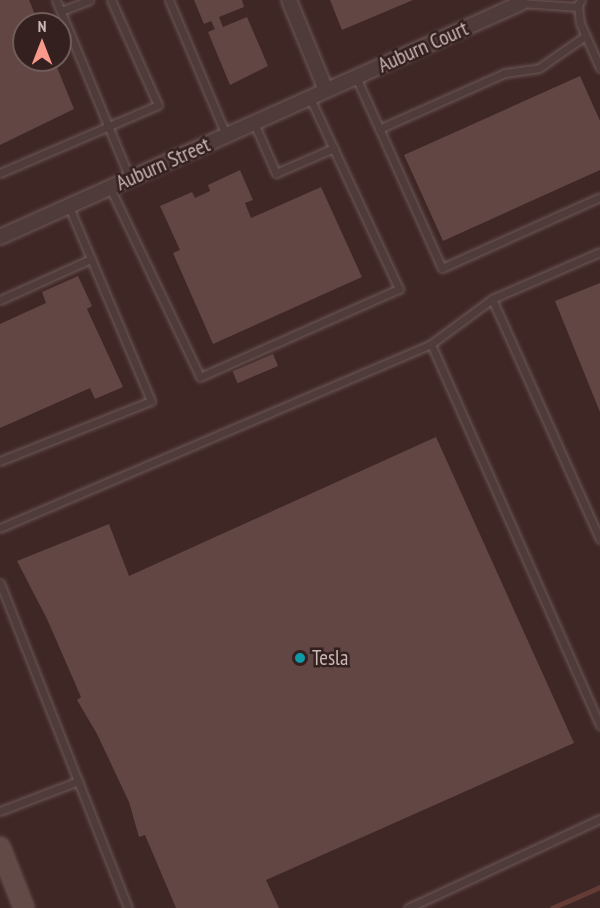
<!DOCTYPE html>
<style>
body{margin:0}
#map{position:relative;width:600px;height:908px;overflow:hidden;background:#3f2725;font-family:"PT Sans Narrow",sans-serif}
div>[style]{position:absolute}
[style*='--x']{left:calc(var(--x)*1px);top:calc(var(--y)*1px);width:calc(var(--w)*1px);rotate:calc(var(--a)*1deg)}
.stream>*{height:4.5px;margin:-2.25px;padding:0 2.25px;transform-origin:2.25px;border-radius:2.25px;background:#653b36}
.building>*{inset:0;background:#614644;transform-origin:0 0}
.roads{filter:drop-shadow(0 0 2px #6d5957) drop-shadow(0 0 2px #6d5957)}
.lane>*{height:7px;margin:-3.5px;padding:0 3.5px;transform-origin:3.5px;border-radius:3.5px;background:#4f3b39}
.street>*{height:14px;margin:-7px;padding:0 7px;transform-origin:7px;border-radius:7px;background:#4f3b39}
.secondary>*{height:18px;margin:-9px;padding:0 9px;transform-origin:9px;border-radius:9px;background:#624b47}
.dots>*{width:16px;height:16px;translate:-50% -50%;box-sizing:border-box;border:3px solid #34201e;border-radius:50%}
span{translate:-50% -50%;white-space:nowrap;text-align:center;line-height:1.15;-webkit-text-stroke:5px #34201e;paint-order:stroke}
.street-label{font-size:21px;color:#cab8b5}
.poi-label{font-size:21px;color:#cab8b5}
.left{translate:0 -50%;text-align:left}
.north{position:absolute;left:12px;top:12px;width:60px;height:60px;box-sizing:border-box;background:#34201e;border:2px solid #705d5a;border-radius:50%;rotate:0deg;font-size:16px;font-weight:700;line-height:24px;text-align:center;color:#cab8b5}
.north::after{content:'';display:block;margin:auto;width:21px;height:27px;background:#f9998b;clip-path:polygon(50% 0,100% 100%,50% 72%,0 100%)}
</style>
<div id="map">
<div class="stream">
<div style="--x:552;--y:908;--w:52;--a:-23.6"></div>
</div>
<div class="building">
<div style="clip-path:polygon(0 0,29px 0,39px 24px,24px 24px,24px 60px,54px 60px,74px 109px,0 145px)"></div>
<div style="clip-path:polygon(194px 0,242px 0,244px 7px,219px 17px,223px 27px,247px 17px,268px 66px,230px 85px,208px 32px,215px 29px,211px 21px,204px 24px)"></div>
<div style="clip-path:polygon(330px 0,413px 0,342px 30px)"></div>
<div style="clip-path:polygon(580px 76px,600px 121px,600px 170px,443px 241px,404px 155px)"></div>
<div style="clip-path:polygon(240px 170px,253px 200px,245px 203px,251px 218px,321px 187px,362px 277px,213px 344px,173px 253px,180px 250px,160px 206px,192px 192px,195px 198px,210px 191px,208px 185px)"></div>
<div style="clip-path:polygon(78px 276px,92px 306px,87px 309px,123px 387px,95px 399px,90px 388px,0 428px,0 324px,46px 303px,42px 292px)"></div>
<div style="clip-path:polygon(600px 283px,600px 412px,555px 301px)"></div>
<div style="left:273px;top:354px;width:13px;height:44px;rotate:67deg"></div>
<div style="clip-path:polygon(436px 437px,574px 743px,266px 880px,279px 908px,176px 908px,145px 835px,139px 837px,129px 802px,97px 734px,77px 700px,81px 697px,47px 619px,17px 561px,109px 524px,129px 576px)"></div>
</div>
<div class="roads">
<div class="lane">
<div style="--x:56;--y:0;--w:194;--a:67.5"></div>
<div style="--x:169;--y:0;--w:147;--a:67.1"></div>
<div style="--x:581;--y:0;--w:6;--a:121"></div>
<div style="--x:578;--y:5;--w:18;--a:84"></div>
<div style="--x:580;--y:23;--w:49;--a:66"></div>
<div style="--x:521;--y:3;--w:57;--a:4"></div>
<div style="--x:61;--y:11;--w:30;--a:-21"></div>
<div style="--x:356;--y:77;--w:209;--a:65.8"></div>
<div style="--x:442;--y:268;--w:173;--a:-24.2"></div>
<div style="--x:254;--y:123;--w:55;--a:66.3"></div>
<div style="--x:276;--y:173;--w:63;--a:-23.3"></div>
<div style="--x:379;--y:129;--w:138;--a:-24"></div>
<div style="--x:505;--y:73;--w:34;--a:-8"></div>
<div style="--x:539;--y:68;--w:56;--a:-34.8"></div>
<div style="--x:0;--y:173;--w:172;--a:-23.3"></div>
<div style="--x:158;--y:105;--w:115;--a:-114.1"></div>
<div style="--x:110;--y:188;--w:209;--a:64.5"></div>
<div style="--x:200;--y:377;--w:218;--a:-23.9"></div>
<div style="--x:399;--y:289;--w:211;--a:-115"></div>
<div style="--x:600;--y:252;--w:118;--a:156.5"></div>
<div style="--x:492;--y:299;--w:263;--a:65.8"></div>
<div style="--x:0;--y:300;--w:100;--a:-24.3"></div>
<div style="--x:431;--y:344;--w:76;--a:-36.4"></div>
<div style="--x:0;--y:461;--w:162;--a:-21.7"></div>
<div style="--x:151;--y:401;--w:211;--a:-112.9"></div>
<div style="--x:0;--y:528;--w:469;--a:-23.1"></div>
<div style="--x:431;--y:344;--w:417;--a:66.1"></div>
<div style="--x:0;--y:583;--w:349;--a:68.5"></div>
<div style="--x:0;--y:811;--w:84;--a:-21"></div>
<div style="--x:408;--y:908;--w:212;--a:-24.9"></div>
</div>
<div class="street">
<div style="--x:289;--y:0;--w:97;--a:67.7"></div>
<div style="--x:0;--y:237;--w:571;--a:-24.19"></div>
</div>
<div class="secondary">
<div style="--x:0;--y:847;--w:66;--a:68.5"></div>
</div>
</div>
<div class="dots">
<div style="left:300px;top:658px;background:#0f9aa8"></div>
</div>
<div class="street-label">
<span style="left:423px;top:47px;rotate:-24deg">Auburn Court</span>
<span style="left:163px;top:164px;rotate:-24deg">Auburn Street</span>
</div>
<div class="poi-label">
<span class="left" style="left:312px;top:658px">Tesla</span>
</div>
<div class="north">N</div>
</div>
